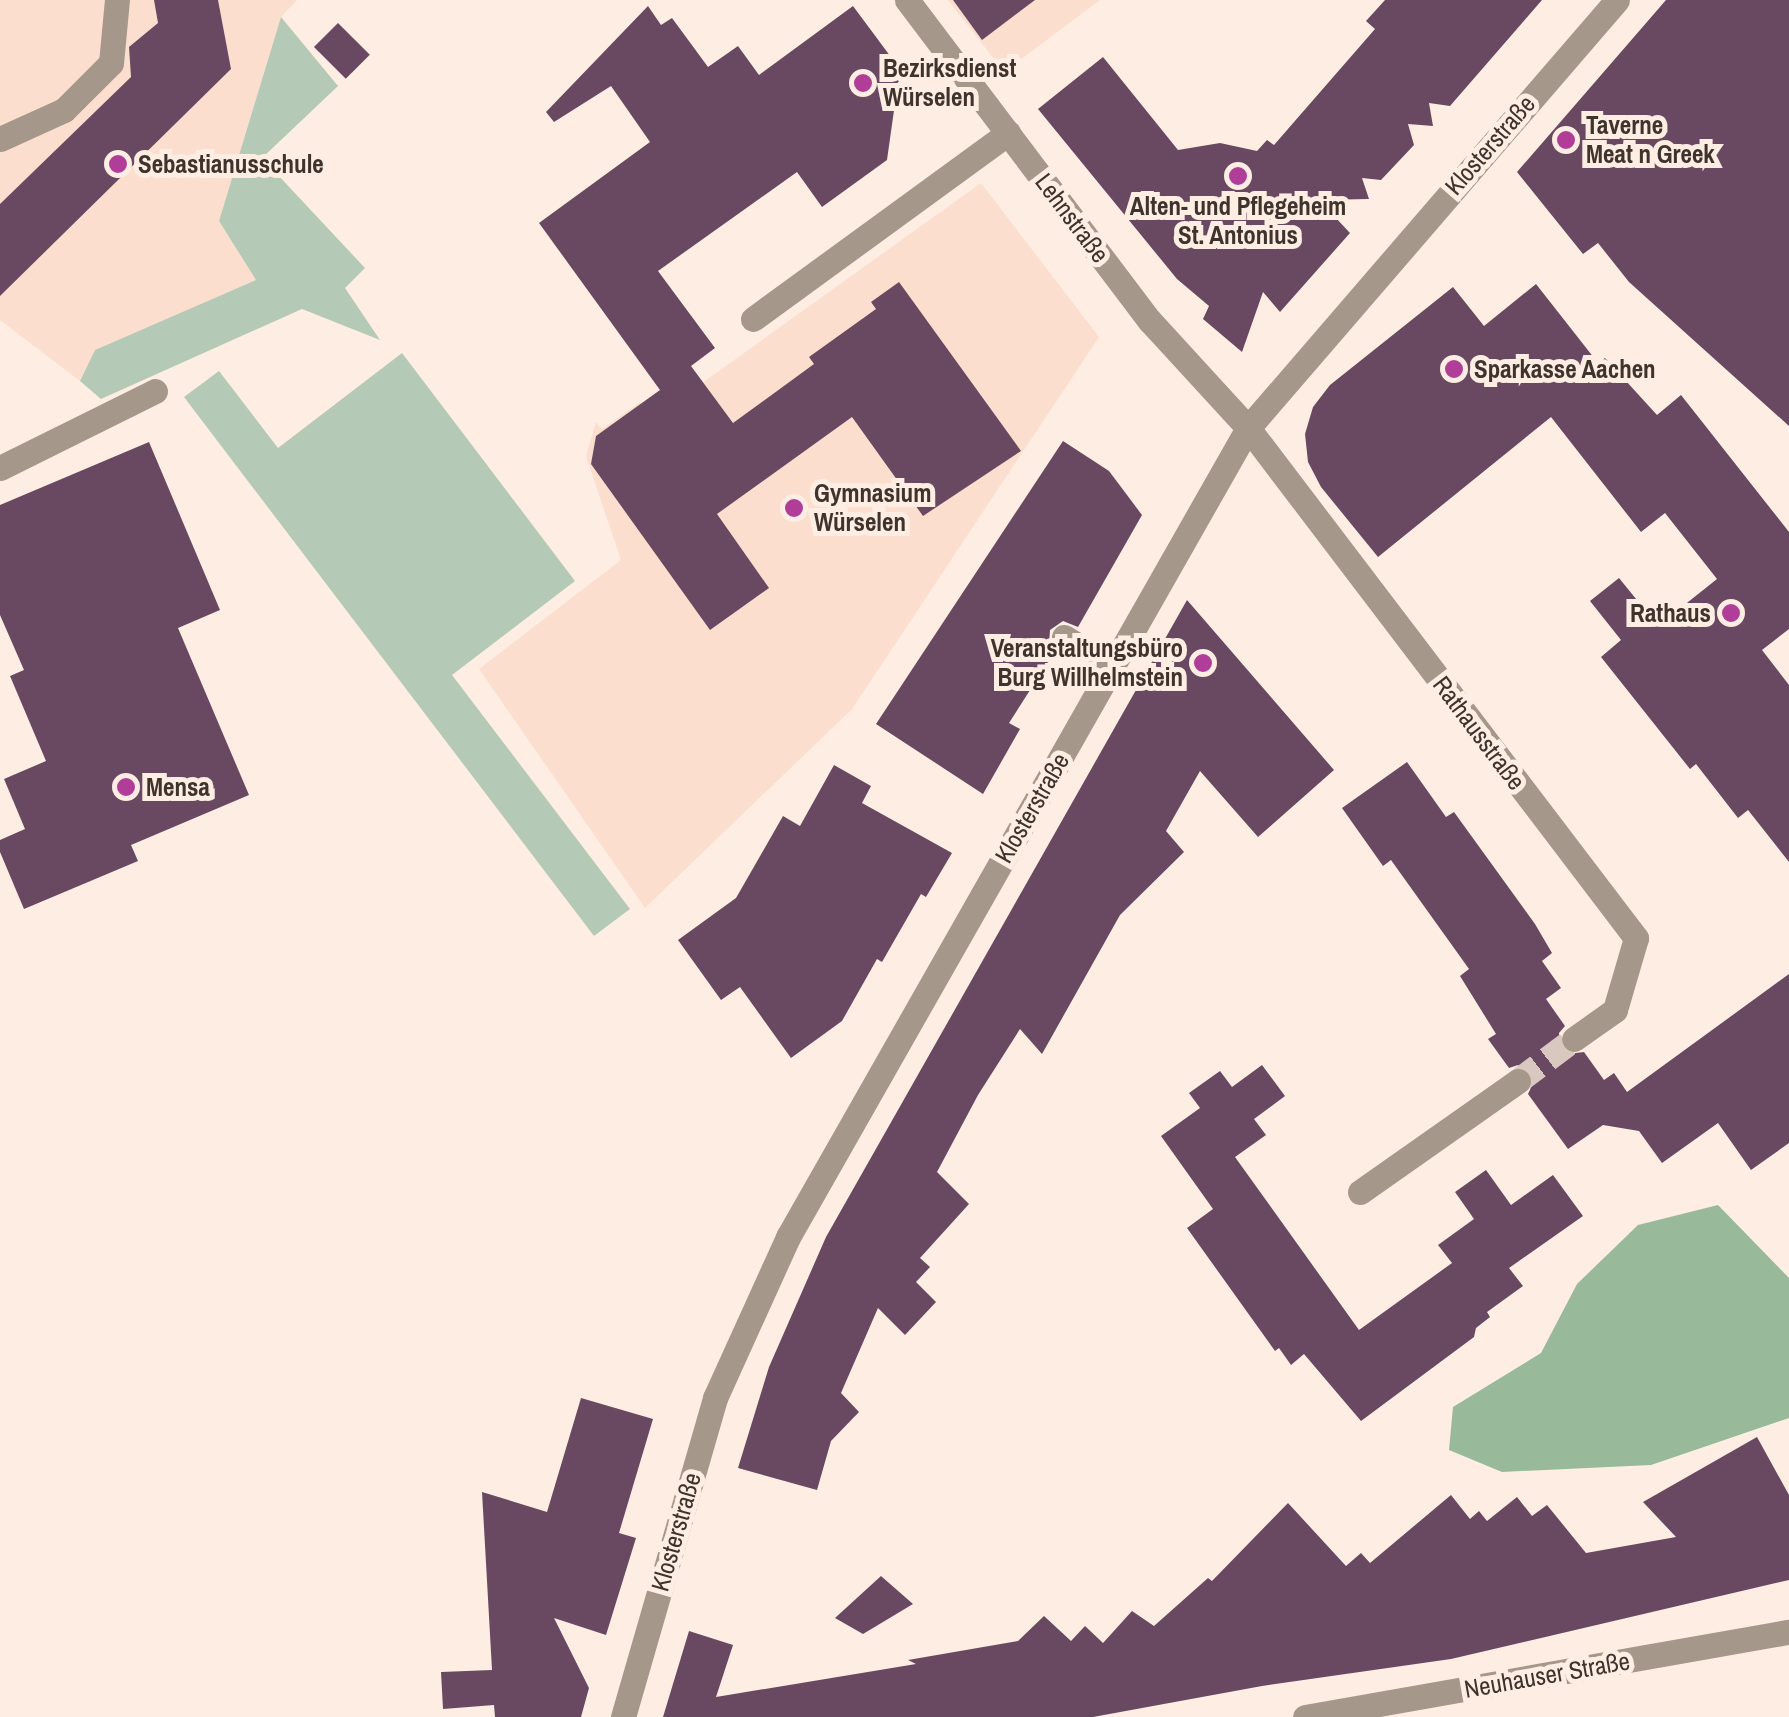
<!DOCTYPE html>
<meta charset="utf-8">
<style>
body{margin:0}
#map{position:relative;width:1789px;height:1717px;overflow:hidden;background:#feede3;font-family:"Archivo Narrow",sans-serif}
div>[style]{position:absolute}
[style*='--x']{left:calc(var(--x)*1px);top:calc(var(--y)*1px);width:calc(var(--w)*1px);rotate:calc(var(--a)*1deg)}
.built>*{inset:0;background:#fbdece}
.green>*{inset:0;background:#b4cab6}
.forest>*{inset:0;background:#98ba9b}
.building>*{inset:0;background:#694962;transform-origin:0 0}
.minor-tunnel>*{height:25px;margin-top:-12.5px;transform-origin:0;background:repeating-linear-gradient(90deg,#d8c8bf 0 25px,transparent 0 37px)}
.minor>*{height:25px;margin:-12.5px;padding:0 12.5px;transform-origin:12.5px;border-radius:12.5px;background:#a6978b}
.dots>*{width:28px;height:28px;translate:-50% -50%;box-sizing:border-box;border:5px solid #feede3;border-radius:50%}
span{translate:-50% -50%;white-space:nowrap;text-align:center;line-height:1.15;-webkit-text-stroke:10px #feede3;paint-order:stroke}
.poi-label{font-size:25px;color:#3e332d;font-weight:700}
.left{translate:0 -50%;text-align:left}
.right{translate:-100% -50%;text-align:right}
.street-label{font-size:25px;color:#3e332d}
</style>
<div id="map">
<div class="built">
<div style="clip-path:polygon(0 0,297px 0,281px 17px,219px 221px,256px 280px,95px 350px,80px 381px,0 320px)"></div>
<div style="clip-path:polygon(948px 0,1100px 0,1004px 72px)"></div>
<div style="clip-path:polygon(981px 183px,1099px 337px,852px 709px,645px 908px,479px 669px,621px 560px,586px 456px,596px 422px,602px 429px,640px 402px,652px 419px)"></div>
</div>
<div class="green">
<div style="clip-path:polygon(281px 17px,338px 86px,262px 158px,365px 268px,345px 288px,380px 340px,302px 309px,101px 399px,80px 381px,95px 350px,256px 280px,219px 221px)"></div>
<div style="clip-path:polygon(402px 353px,575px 581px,452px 675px,630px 909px,594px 936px,184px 397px,219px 371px,278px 448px)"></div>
</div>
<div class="forest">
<div style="clip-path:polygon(1718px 1205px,1789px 1278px,1789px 1418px,1651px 1465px,1502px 1472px,1449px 1450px,1453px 1407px,1541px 1353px,1577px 1284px,1638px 1225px)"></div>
</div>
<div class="building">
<div style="clip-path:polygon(154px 0,218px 0,231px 69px,0 296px,0 204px,131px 77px,129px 47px,158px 23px)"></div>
<div style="clip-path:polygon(953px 0,1035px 0,982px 40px)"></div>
<div style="clip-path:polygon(1385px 0,1542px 0,1450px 106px,1429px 103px,1433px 126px,1408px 124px,1414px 145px,1381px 180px,1362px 178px,1369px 199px,1319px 200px,1350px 233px,1280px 312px,1263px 292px,1242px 352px,1203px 319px,1209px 306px,1177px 279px,1038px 109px,1103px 57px,1178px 150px,1220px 143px,1257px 151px,1267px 140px,1274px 145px,1375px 29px,1366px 21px)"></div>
<div style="clip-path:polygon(1666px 0,1789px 0,1789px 426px,1629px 282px,1598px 243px,1583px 254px,1517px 172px)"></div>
<div style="clip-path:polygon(648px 6px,661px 25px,672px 18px,708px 67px,738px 46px,759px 75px,853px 6px,905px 76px,898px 82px,887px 160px,822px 207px,797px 172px,658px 271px,715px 348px,691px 366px,733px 423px,814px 364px,809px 357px,876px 309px,871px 302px,899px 282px,1021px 451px,923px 516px,852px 417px,717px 514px,769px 588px,710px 630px,591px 464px,596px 436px,660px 390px,539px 223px,650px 142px,611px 86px,554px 122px,546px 112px)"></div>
<div style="left:338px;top:23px;width:45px;height:34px;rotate:45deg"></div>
<div style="clip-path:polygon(1536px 284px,1598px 363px,1605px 358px,1657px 415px,1681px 395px,1789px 532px,1789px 629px,1762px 650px,1789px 685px,1789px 862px,1748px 810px,1738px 818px,1696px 764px,1690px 769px,1601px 657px,1621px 640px,1590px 601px,1619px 578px,1658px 626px,1717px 579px,1665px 513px,1641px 532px,1551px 417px,1378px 557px,1321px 487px,1308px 462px,1305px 434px,1313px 407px,1330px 385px,1453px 287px,1484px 326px)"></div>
<div style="clip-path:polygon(1063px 441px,1109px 471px,1142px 515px,1078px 627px,1063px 621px,1050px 630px,1049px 644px,1055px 651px,1009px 723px,1020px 729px,983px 794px,876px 724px)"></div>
<div style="clip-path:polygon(149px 442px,220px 610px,178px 628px,249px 795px,131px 845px,138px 861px,24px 909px,0 852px,0 840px,25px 829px,4px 779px,46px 761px,10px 676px,24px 670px,0 615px,0 505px)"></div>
<div style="clip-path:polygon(1187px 600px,1334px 770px,1258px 837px,1200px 771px,1166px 831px,1184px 852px,1120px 915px,1042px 1054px,1020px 1029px,978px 1095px,937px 1172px,969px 1204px,920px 1258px,930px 1267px,916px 1282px,936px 1302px,905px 1335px,878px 1308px,841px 1393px,859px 1412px,831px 1441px,817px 1490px,738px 1468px,769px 1367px,826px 1237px)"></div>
<div style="clip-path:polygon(1407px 762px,1446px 817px,1454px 812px,1535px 924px,1552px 953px,1542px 961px,1561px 988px,1546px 999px,1565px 1026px,1559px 1033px,1560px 1048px,1568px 1054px,1584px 1052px,1604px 1080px,1614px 1073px,1627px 1092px,1789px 974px,1789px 1143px,1751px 1170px,1718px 1123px,1662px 1163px,1639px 1131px,1603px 1125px,1568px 1149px,1528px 1094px,1534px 1081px,1531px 1071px,1518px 1065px,1509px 1068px,1488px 1039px,1496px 1034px,1460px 976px,1469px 969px,1391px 860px,1383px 866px,1342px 808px)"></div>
<div style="clip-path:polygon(834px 765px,871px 786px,862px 803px,952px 853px,926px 897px,921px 894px,882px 962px,877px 959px,842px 1021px,791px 1058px,740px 987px,721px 1000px,678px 940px,736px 898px,783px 816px,800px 826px)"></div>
<div style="clip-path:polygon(1262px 1065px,1285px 1096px,1254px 1119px,1266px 1135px,1235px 1157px,1359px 1330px,1452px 1263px,1438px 1245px,1474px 1219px,1455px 1192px,1486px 1170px,1511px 1205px,1553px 1175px,1583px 1216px,1509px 1268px,1523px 1286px,1487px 1312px,1490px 1317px,1476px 1328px,1474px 1337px,1361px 1421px,1304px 1354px,1291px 1365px,1279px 1348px,1275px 1351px,1187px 1228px,1213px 1209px,1161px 1136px,1200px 1108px,1189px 1093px,1220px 1071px,1232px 1087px)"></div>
<div style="clip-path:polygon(581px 1398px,653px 1419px,619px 1533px,636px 1538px,606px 1635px,554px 1618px,589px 1688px,581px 1717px,495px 1717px,494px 1705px,443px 1709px,441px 1672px,492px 1670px,482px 1492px,547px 1512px)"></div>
<div style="clip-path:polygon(1757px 1437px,1789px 1495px,1789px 1580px,1451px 1659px,1262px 1686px,1093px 1717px,663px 1717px,689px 1631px,733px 1645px,716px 1697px,916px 1664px,908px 1660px,1018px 1641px,1044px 1616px,1071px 1641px,1085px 1626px,1103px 1643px,1132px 1611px,1154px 1626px,1208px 1578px,1212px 1581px,1288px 1503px,1346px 1566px,1361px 1553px,1370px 1563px,1451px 1495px,1470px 1519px,1479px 1511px,1487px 1521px,1517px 1497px,1532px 1516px,1547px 1505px,1586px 1553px,1676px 1537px,1643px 1502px)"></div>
<div style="clip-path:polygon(881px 1576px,913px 1604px,863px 1634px,835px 1618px)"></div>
</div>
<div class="minor-tunnel">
<div style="--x:1518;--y:1081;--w:70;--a:-36.9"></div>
</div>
<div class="minor">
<div style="--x:907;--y:0;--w:403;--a:52.9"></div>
<div style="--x:1150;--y:321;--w:145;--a:47.5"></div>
<div style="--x:1248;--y:428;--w:641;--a:52.74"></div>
<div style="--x:1636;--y:938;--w:75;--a:106.3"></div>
<div style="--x:1615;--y:1010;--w:50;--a:144.7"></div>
<div style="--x:0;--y:139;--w:70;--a:-24.4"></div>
<div style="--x:64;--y:110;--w:66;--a:-45"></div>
<div style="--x:111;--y:63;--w:63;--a:-84.6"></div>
<div style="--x:753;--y:319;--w:316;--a:-36.1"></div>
<div style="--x:0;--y:468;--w:173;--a:-26.4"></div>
<div style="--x:1064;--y:637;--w:56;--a:31.1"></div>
<div style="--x:1360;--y:1192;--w:193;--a:-35.1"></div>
<div style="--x:623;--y:1717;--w:332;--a:-73.9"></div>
<div style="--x:715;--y:1398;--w:177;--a:-65.6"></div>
<div style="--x:788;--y:1237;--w:931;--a:-60.38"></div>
<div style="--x:1248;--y:428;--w:565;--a:-49.23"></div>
<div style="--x:1305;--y:1717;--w:491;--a:-10"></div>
</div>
<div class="dots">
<div style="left:863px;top:83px;background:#b03e98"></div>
<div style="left:1566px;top:140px;background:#b03e98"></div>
<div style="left:118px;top:164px;background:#b03e98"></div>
<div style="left:1238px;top:176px;background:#b03e98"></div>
<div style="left:1454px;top:369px;background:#b03e98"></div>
<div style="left:794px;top:508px;background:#b03e98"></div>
<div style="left:1731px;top:613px;background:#b03e98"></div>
<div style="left:1203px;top:663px;background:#b03e98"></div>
<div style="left:126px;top:787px;background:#b03e98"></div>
</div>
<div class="poi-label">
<span class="left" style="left:883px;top:83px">Bezirksdienst<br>Würselen</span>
<span class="left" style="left:1586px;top:140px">Taverne<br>Meat n Greek</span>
<span class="left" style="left:138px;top:164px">Sebastianusschule</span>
<span style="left:1238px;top:221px">Alten- und Pflegeheim<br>St. Antonius</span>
<span class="left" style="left:1474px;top:369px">Sparkasse Aachen</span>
<span class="left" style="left:814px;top:508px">Gymnasium<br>Würselen</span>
<span class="right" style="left:1711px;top:613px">Rathaus</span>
<span class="right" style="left:1183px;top:663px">Veranstaltungsbüro<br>Burg Willhelmstein</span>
<span class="left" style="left:146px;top:787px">Mensa</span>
</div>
<div class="street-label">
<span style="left:1490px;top:145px;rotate:-49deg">Klosterstraße</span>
<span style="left:1072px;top:218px;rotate:53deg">Lehnstraße</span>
<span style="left:1479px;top:733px;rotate:53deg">Rathausstraße</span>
<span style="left:1032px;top:808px;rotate:-60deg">Klosterstraße</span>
<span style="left:676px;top:1532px;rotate:-74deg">Klosterstraße</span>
<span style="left:1547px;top:1675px;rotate:-10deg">Neuhauser Straße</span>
</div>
</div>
